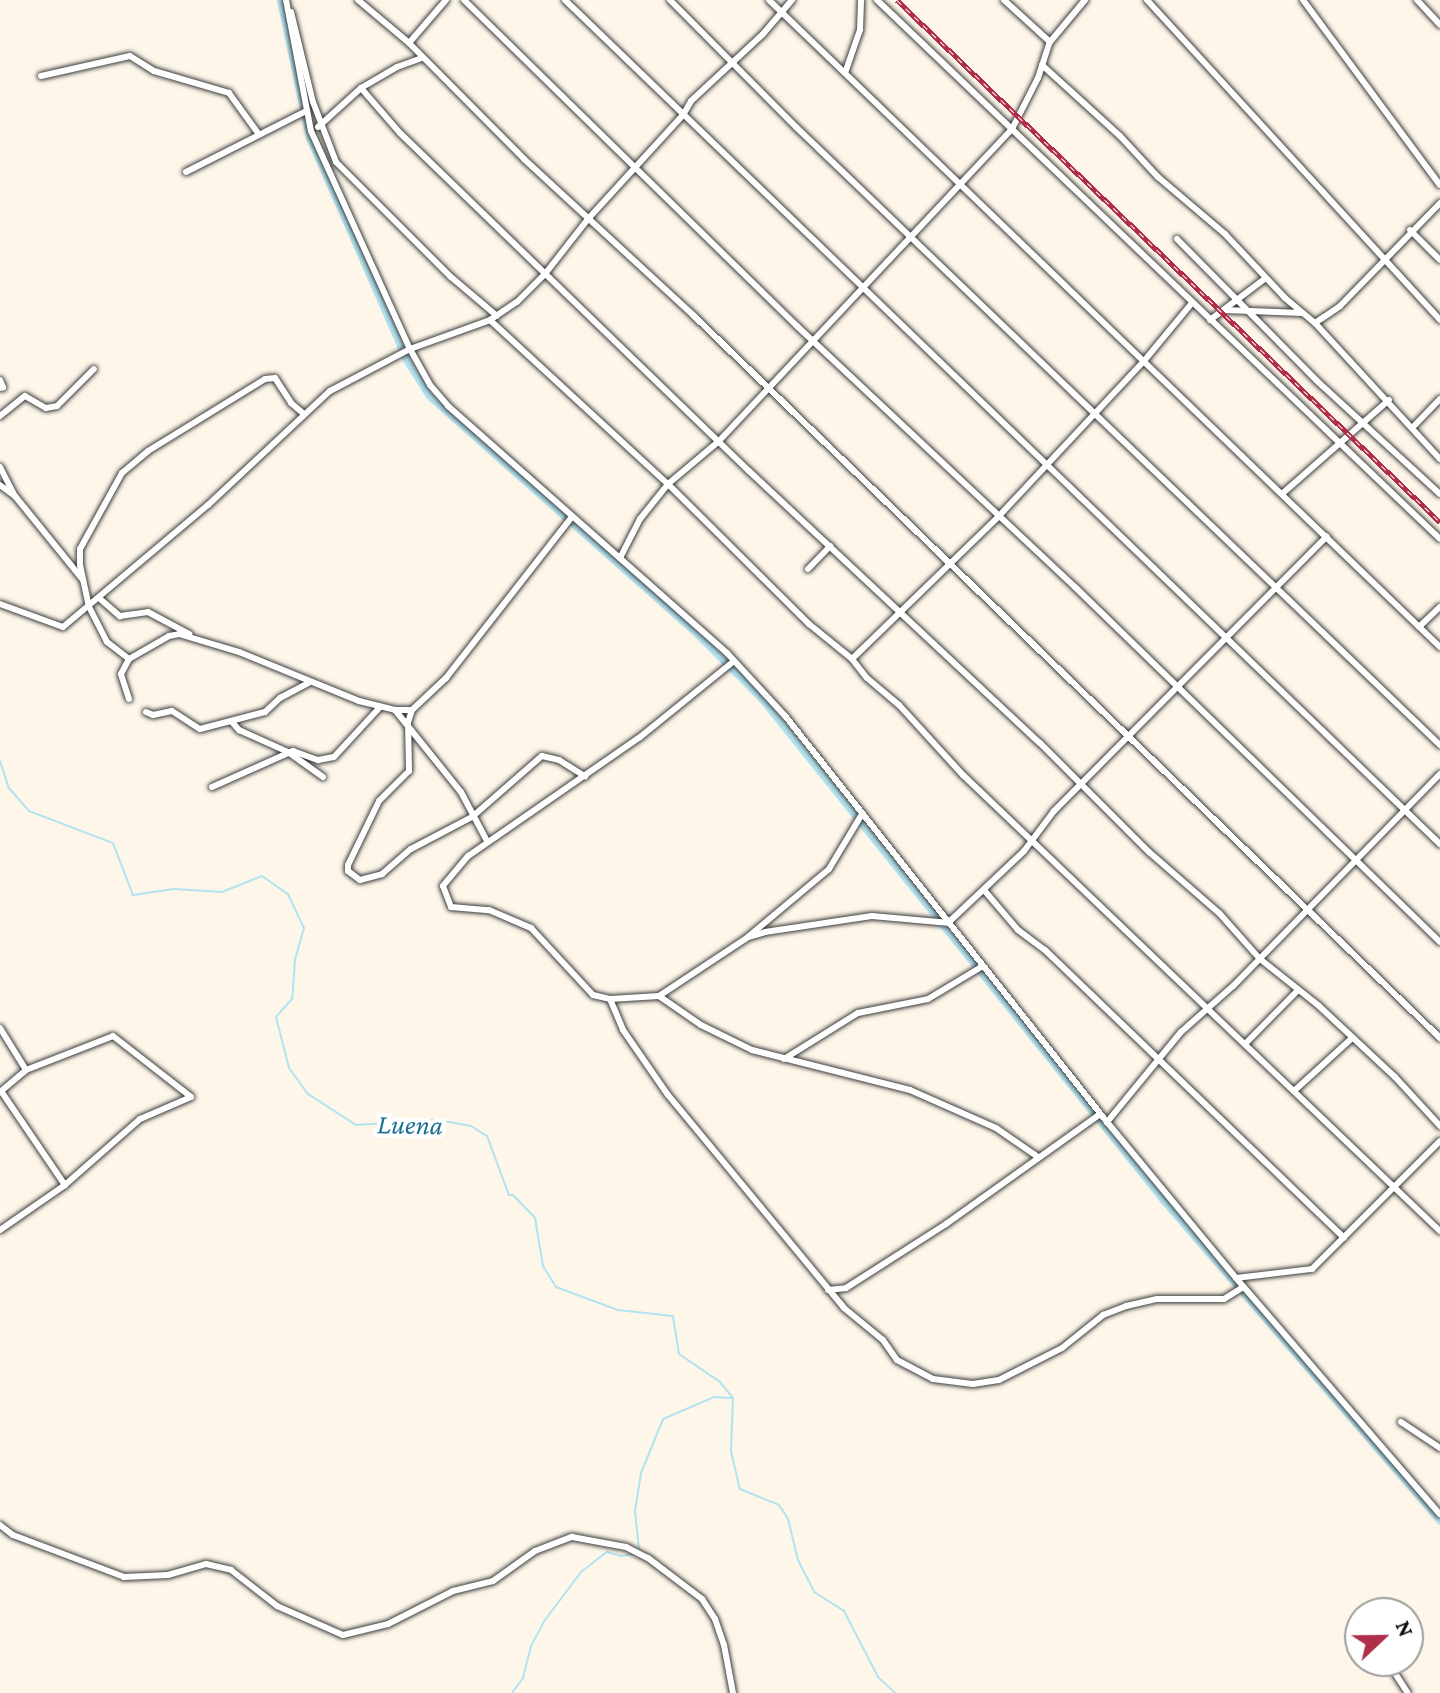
<!DOCTYPE html>
<style>
body{margin:0}
#map{position:relative;width:1440px;height:1693px;overflow:hidden;background:#fdf6e9;font-family:"Crimson Pro",serif}
div>[style]{position:absolute}
[style*='--x']{left:calc(var(--x)*1px);top:calc(var(--y)*1px);width:calc(var(--w)*1px);rotate:calc(var(--a)*1deg)}
.stream>*{height:2px;margin:-1px;padding:0 1px;transform-origin:1px;border-radius:1px;background:#b2e3f1}
.canal>*{height:7px;margin:-3.5px;padding:0 3.5px;transform-origin:3.5px;border-radius:3.5px;background:#b2e3f1}
.roads{filter:drop-shadow(0 0 2px #3d3d3d) drop-shadow(0 0 2px #3d3d3d)}
.street>*{height:6px;margin:-3px;padding:0 3px;transform-origin:3px;border-radius:3px;background:#fff}
.rail>*{height:5px;margin-top:-2.5px;transform-origin:0;background:repeating-linear-gradient(90deg,#fff 0 6px,#af2e49 0 12px);box-sizing:border-box;border-block:2px solid #af2e49}
span{translate:-50% -50%;white-space:nowrap;text-align:center;line-height:1.15;-webkit-text-stroke:8px #fff;paint-order:stroke}
.water-label{font-size:28px;color:#1e7291;font-style:italic}
.north{position:absolute;left:1344px;top:1597px;width:80px;height:80px;box-sizing:border-box;background:#fff;border:2px solid #9d9d9d;border-radius:50%;rotate:68deg;font-size:22px;font-weight:700;line-height:32px;text-align:center;color:#0a0a0a}
.north::after{content:'';display:block;margin:auto;width:28px;height:36px;background:#af2e49;clip-path:polygon(50% 0,100% 100%,50% 72%,0 100%)}
</style>
<div id="map">
<div class="stream">
<div style="--x:0;--y:761;--w:28;--a:72"></div>
<div style="--x:9;--y:788;--w:30;--a:49"></div>
<div style="--x:29;--y:811;--w:90;--a:20.9"></div>
<div style="--x:113;--y:843;--w:56;--a:69"></div>
<div style="--x:133;--y:895;--w:41;--a:-8.3"></div>
<div style="--x:174;--y:889;--w:48;--a:3.6"></div>
<div style="--x:222;--y:892;--w:43;--a:-21.8"></div>
<div style="--x:262;--y:876;--w:32;--a:35"></div>
<div style="--x:288;--y:894;--w:38;--a:65"></div>
<div style="--x:304;--y:928;--w:33;--a:106"></div>
<div style="--x:295;--y:960;--w:39;--a:94"></div>
<div style="--x:292;--y:999;--w:24;--a:132"></div>
<div style="--x:276;--y:1017;--w:53;--a:75.7"></div>
<div style="--x:289;--y:1068;--w:32;--a:54"></div>
<div style="--x:308;--y:1094;--w:57;--a:32.9"></div>
<div style="--x:356;--y:1125;--w:82;--a:-3.5"></div>
<div style="--x:438;--y:1120;--w:34;--a:10"></div>
<div style="--x:471;--y:1126;--w:19;--a:32"></div>
<div style="--x:487;--y:1136;--w:63;--a:69.6"></div>
<div style="--x:509;--y:1195;--w:4;--a:0"></div>
<div style="--x:513;--y:1195;--w:32;--a:46"></div>
<div style="--x:535;--y:1218;--w:49;--a:80.5"></div>
<div style="--x:543;--y:1266;--w:25;--a:58"></div>
<div style="--x:556;--y:1287;--w:66;--a:20.4"></div>
<div style="--x:618;--y:1310;--w:55;--a:6.2"></div>
<div style="--x:673;--y:1316;--w:38;--a:81"></div>
<div style="--x:679;--y:1354;--w:50;--a:34.3"></div>
<div style="--x:720;--y:1382;--w:21;--a:51"></div>
<div style="--x:733;--y:1398;--w:53;--a:92.2"></div>
<div style="--x:731;--y:1451;--w:39;--a:77"></div>
<div style="--x:740;--y:1489;--w:42;--a:22.3"></div>
<div style="--x:779;--y:1505;--w:17;--a:57"></div>
<div style="--x:788;--y:1519;--w:42;--a:76.3"></div>
<div style="--x:798;--y:1560;--w:36;--a:63"></div>
<div style="--x:814;--y:1592;--w:36;--a:32"></div>
<div style="--x:844;--y:1611;--w:74;--a:62.7"></div>
<div style="--x:878;--y:1677;--w:23;--a:43"></div>
<div style="--x:639;--y:1549;--w:38;--a:-96"></div>
<div style="--x:635;--y:1511;--w:38;--a:-81"></div>
<div style="--x:641;--y:1473;--w:58;--a:-67.8"></div>
<div style="--x:663;--y:1419;--w:56;--a:-23.3"></div>
<div style="--x:714;--y:1397;--w:17;--a:3"></div>
<div style="--x:512;--y:1693;--w:19;--a:-54"></div>
<div style="--x:523;--y:1678;--w:33;--a:-76"></div>
<div style="--x:531;--y:1646;--w:30;--a:-62"></div>
<div style="--x:545;--y:1620;--w:60;--a:-53.1"></div>
<div style="--x:581;--y:1572;--w:33;--a:-38"></div>
<div style="--x:607;--y:1552;--w:15;--a:16"></div>
<div style="--x:621;--y:1556;--w:13;--a:-9"></div>
</div>
<div class="canal">
<div style="--x:280;--y:0;--w:140;--a:78"></div>
<div style="--x:309;--y:137;--w:244;--a:66.4"></div>
<div style="--x:407;--y:361;--w:41;--a:57.8"></div>
<div style="--x:429;--y:396;--w:361;--a:41.6"></div>
<div style="--x:699;--y:636;--w:88;--a:45"></div>
<div style="--x:761;--y:698;--w:643;--a:51.31"></div>
<div style="--x:1163;--y:1200;--w:424;--a:49.2"></div>
</div>
<div class="roads">
<div class="street">
<div style="--x:286;--y:0;--w:133;--a:79.2"></div>
<div style="--x:311;--y:131;--w:239;--a:65.6"></div>
<div style="--x:410;--y:349;--w:41;--a:60.9"></div>
<div style="--x:430;--y:385;--w:28;--a:49"></div>
<div style="--x:448;--y:406;--w:373;--a:41.5"></div>
<div style="--x:727;--y:653;--w:87;--a:47.3"></div>
<div style="--x:786;--y:717;--w:517;--a:51.6"></div>
<div style="--x:358;--y:0;--w:67;--a:40.1"></div>
<div style="--x:409;--y:43;--w:163;--a:45.2"></div>
<div style="--x:524;--y:159;--w:230;--a:42.7"></div>
<div style="--x:693;--y:315;--w:1040;--a:44.06"></div>
<div style="--x:464;--y:0;--w:466;--a:44.4"></div>
<div style="--x:797;--y:326;--w:381;--a:43.2"></div>
<div style="--x:1075;--y:587;--w:509;--a:44.2"></div>
<div style="--x:565;--y:0;--w:1216;--a:43.97"></div>
<div style="--x:670;--y:0;--w:179;--a:45.2"></div>
<div style="--x:796;--y:127;--w:893;--a:43.82"></div>
<div style="--x:769;--y:0;--w:932;--a:43.96"></div>
<div style="--x:877;--y:0;--w:779;--a:43.75"></div>
<div style="--x:1004;--y:0;--w:62;--a:42.4"></div>
<div style="--x:1147;--y:0;--w:434;--a:47.5"></div>
<div style="--x:1303;--y:0;--w:230;--a:53.5"></div>
<div style="--x:1417;--y:0;--w:34;--a:47"></div>
<div style="--x:291;--y:12;--w:93;--a:76.3"></div>
<div style="--x:313;--y:102;--w:64;--a:69"></div>
<div style="--x:336;--y:162;--w:163;--a:45"></div>
<div style="--x:451;--y:277;--w:60;--a:40.3"></div>
<div style="--x:409;--y:43;--w:57;--a:-49.3"></div>
<div style="--x:1042;--y:65;--w:105;--a:42.3"></div>
<div style="--x:1120;--y:136;--w:56;--a:47.2"></div>
<div style="--x:1158;--y:177;--w:88;--a:40.4"></div>
<div style="--x:1225;--y:234;--w:88;--a:46.8"></div>
<div style="--x:1285;--y:298;--w:39;--a:40"></div>
<div style="--x:1315;--y:323;--w:30;--a:-34"></div>
<div style="--x:1340;--y:306;--w:144;--a:-45.8"></div>
<div style="--x:845;--y:73;--w:46;--a:-70.8"></div>
<div style="--x:860;--y:30;--w:30;--a:-88"></div>
<div style="--x:41;--y:76;--w:91;--a:-12.7"></div>
<div style="--x:130;--y:56;--w:28;--a:32"></div>
<div style="--x:154;--y:71;--w:78;--a:16.3"></div>
<div style="--x:229;--y:93;--w:49;--a:54.1"></div>
<div style="--x:361;--y:88;--w:60;--a:49.1"></div>
<div style="--x:400;--y:133;--w:486;--a:44.1"></div>
<div style="--x:749;--y:471;--w:398;--a:43.1"></div>
<div style="--x:1040;--y:743;--w:154;--a:45"></div>
<div style="--x:1149;--y:852;--w:94;--a:41.1"></div>
<div style="--x:1220;--y:914;--w:60;--a:48.4"></div>
<div style="--x:1260;--y:959;--w:75;--a:38.5"></div>
<div style="--x:1319;--y:1006;--w:104;--a:43.1"></div>
<div style="--x:1395;--y:1077;--w:67;--a:47.4"></div>
<div style="--x:318;--y:127;--w:58;--a:-42.2"></div>
<div style="--x:361;--y:88;--w:42;--a:-30.3"></div>
<div style="--x:397;--y:67;--w:27;--a:-20"></div>
<div style="--x:186;--y:172;--w:135;--a:-26.9"></div>
<div style="--x:1410;--y:230;--w:42;--a:45"></div>
<div style="--x:1177;--y:239;--w:198;--a:45.4"></div>
<div style="--x:1316;--y:380;--w:168;--a:42.6"></div>
<div style="--x:1225;--y:310;--w:77;--a:2.2"></div>
<div style="--x:490;--y:320;--w:32;--a:-34"></div>
<div style="--x:517;--y:302;--w:40;--a:-45"></div>
<div style="--x:545;--y:274;--w:70;--a:-52"></div>
<div style="--x:588;--y:219;--w:141;--a:-47.6"></div>
<div style="--x:683;--y:115;--w:16;--a:-60"></div>
<div style="--x:691;--y:101;--w:98;--a:-42.9"></div>
<div style="--x:763;--y:34;--w:45;--a:-49.5"></div>
<div style="--x:1210;--y:320;--w:70;--a:-36.9"></div>
<div style="--x:1315;--y:323;--w:185;--a:47.4"></div>
<div style="--x:0;--y:380;--w:8;--a:67"></div>
<div style="--x:3;--y:387;--w:3;--a:162"></div>
<div style="--x:0;--y:416;--w:32;--a:-39"></div>
<div style="--x:25;--y:396;--w:24;--a:30"></div>
<div style="--x:46;--y:408;--w:11;--a:-10"></div>
<div style="--x:57;--y:406;--w:52;--a:-45"></div>
<div style="--x:1413;--y:427;--w:39;--a:-46"></div>
<div style="--x:0;--y:467;--w:33;--a:63"></div>
<div style="--x:15;--y:496;--w:19;--a:-144"></div>
<div style="--x:1283;--y:493;--w:141;--a:-41.3"></div>
<div style="--x:15;--y:496;--w:108;--a:51"></div>
<div style="--x:620;--y:558;--w:44;--a:-62.9"></div>
<div style="--x:640;--y:519;--w:45;--a:-51.3"></div>
<div style="--x:668;--y:484;--w:67;--a:-40.1"></div>
<div style="--x:719;--y:441;--w:428;--a:-46.8"></div>
<div style="--x:1012;--y:129;--w:57;--a:-63"></div>
<div style="--x:1038;--y:78;--w:38;--a:-72"></div>
<div style="--x:1050;--y:42;--w:55;--a:-50.2"></div>
<div style="--x:808;--y:569;--w:32;--a:-46"></div>
<div style="--x:99;--y:598;--w:28;--a:41"></div>
<div style="--x:120;--y:616;--w:28;--a:-8"></div>
<div style="--x:148;--y:612;--w:47;--a:28.2"></div>
<div style="--x:0;--y:604;--w:67;--a:20.1"></div>
<div style="--x:63;--y:627;--w:189;--a:-40.1"></div>
<div style="--x:208;--y:505;--w:167;--a:-43.1"></div>
<div style="--x:330;--y:391;--w:90;--a:-27.7"></div>
<div style="--x:410;--y:349;--w:85;--a:-19.9"></div>
<div style="--x:490;--y:320;--w:242;--a:42.7"></div>
<div style="--x:668;--y:484;--w:199;--a:44.8"></div>
<div style="--x:809;--y:624;--w:55;--a:39.1"></div>
<div style="--x:852;--y:659;--w:24;--a:52"></div>
<div style="--x:867;--y:678;--w:42;--a:40.2"></div>
<div style="--x:899;--y:705;--w:95;--a:47.6"></div>
<div style="--x:963;--y:775;--w:660;--a:43.71"></div>
<div style="--x:1419;--y:627;--w:29;--a:-44"></div>
<div style="--x:129;--y:659;--w:28;--a:-142"></div>
<div style="--x:107;--y:642;--w:39;--a:-117"></div>
<div style="--x:89;--y:607;--w:43;--a:-102.1"></div>
<div style="--x:80;--y:565;--w:16;--a:-90"></div>
<div style="--x:80;--y:549;--w:87;--a:-61.1"></div>
<div style="--x:122;--y:473;--w:34;--a:-40"></div>
<div style="--x:148;--y:451;--w:137;--a:-31.6"></div>
<div style="--x:265;--y:379;--w:10;--a:-6"></div>
<div style="--x:275;--y:378;--w:30;--a:57"></div>
<div style="--x:291;--y:403;--w:17;--a:40"></div>
<div style="--x:852;--y:659;--w:204;--a:-44.2"></div>
<div style="--x:998;--y:517;--w:214;--a:-46.9"></div>
<div style="--x:1144;--y:361;--w:75;--a:-50.4"></div>
<div style="--x:734;--y:661;--w:121;--a:141"></div>
<div style="--x:640;--y:737;--w:209;--a:145.3"></div>
<div style="--x:468;--y:856;--w:39;--a:130"></div>
<div style="--x:443;--y:886;--w:22;--a:69"></div>
<div style="--x:451;--y:907;--w:38;--a:5"></div>
<div style="--x:489;--y:910;--w:46;--a:23.2"></div>
<div style="--x:531;--y:928;--w:91;--a:47.2"></div>
<div style="--x:593;--y:995;--w:17;--a:13"></div>
<div style="--x:610;--y:999;--w:49;--a:-3.5"></div>
<div style="--x:659;--y:996;--w:107;--a:-33.5"></div>
<div style="--x:748;--y:937;--w:18;--a:-16"></div>
<div style="--x:765;--y:932;--w:108;--a:-8.5"></div>
<div style="--x:872;--y:916;--w:78;--a:5.1"></div>
<div style="--x:129;--y:699;--w:26;--a:-108"></div>
<div style="--x:121;--y:674;--w:17;--a:-62"></div>
<div style="--x:129;--y:659;--w:46;--a:-29.9"></div>
<div style="--x:169;--y:636;--w:10;--a:-11"></div>
<div style="--x:179;--y:634;--w:63;--a:16.7"></div>
<div style="--x:239;--y:652;--w:130;--a:22.2"></div>
<div style="--x:359;--y:701;--w:37;--a:14"></div>
<div style="--x:395;--y:710;--w:17;--a:0"></div>
<div style="--x:412;--y:710;--w:47;--a:-43.3"></div>
<div style="--x:446;--y:678;--w:204;--a:-52"></div>
<div style="--x:395;--y:710;--w:105;--a:51.2"></div>
<div style="--x:461;--y:792;--w:55;--a:62"></div>
<div style="--x:412;--y:710;--w:13;--a:108"></div>
<div style="--x:408;--y:722;--w:49;--a:88.8"></div>
<div style="--x:409;--y:771;--w:42;--a:135"></div>
<div style="--x:379;--y:801;--w:71;--a:115.8"></div>
<div style="--x:348;--y:865;--w:6;--a:90"></div>
<div style="--x:348;--y:871;--w:15;--a:37"></div>
<div style="--x:360;--y:880;--w:23;--a:-15"></div>
<div style="--x:382;--y:874;--w:38;--a:-41"></div>
<div style="--x:411;--y:849;--w:69;--a:-27.7"></div>
<div style="--x:472;--y:817;--w:93;--a:-41.1"></div>
<div style="--x:542;--y:756;--w:17;--a:13"></div>
<div style="--x:559;--y:760;--w:31;--a:32"></div>
<div style="--x:146;--y:712;--w:8;--a:23"></div>
<div style="--x:153;--y:715;--w:19;--a:-12"></div>
<div style="--x:172;--y:711;--w:33;--a:33"></div>
<div style="--x:200;--y:729;--w:67;--a:-14.7"></div>
<div style="--x:265;--y:712;--w:21;--a:-43"></div>
<div style="--x:280;--y:698;--w:34;--a:-28"></div>
<div style="--x:232;--y:722;--w:11;--a:49"></div>
<div style="--x:239;--y:730;--w:54;--a:24.2"></div>
<div style="--x:288;--y:752;--w:43;--a:35.5"></div>
<div style="--x:1440;--y:774;--w:296;--a:134.3"></div>
<div style="--x:1233;--y:986;--w:69;--a:138.5"></div>
<div style="--x:1181;--y:1032;--w:117;--a:129.4"></div>
<div style="--x:1107;--y:1122;--w:202;--a:50.4"></div>
<div style="--x:1236;--y:1278;--w:312;--a:49.2"></div>
<div style="--x:212;--y:787;--w:89;--a:-24"></div>
<div style="--x:293;--y:751;--w:27;--a:20"></div>
<div style="--x:318;--y:760;--w:16;--a:-11"></div>
<div style="--x:334;--y:757;--w:68;--a:-47.4"></div>
<div style="--x:984;--y:890;--w:52;--a:49.6"></div>
<div style="--x:1018;--y:930;--w:34;--a:37"></div>
<div style="--x:1045;--y:950;--w:415;--a:43.9"></div>
<div style="--x:949;--y:922;--w:103;--a:-43.4"></div>
<div style="--x:1024;--y:851;--w:50;--a:-53.1"></div>
<div style="--x:1054;--y:811;--w:387;--a:-45.2"></div>
<div style="--x:749;--y:936;--w:104;--a:-39.9"></div>
<div style="--x:829;--y:869;--w:64;--a:-59"></div>
<div style="--x:659;--y:996;--w:51;--a:34.6"></div>
<div style="--x:701;--y:1025;--w:57;--a:26.1"></div>
<div style="--x:752;--y:1050;--w:163;--a:14.2"></div>
<div style="--x:910;--y:1090;--w:94;--a:23.8"></div>
<div style="--x:996;--y:1128;--w:51;--a:34.6"></div>
<div style="--x:610;--y:999;--w:34;--a:67"></div>
<div style="--x:623;--y:1030;--w:79;--a:55.3"></div>
<div style="--x:668;--y:1095;--w:276;--a:50.4"></div>
<div style="--x:844;--y:1308;--w:50;--a:39.4"></div>
<div style="--x:883;--y:1340;--w:24;--a:55"></div>
<div style="--x:897;--y:1360;--w:41;--a:27.8"></div>
<div style="--x:933;--y:1379;--w:40;--a:7.1"></div>
<div style="--x:973;--y:1384;--w:26;--a:-9"></div>
<div style="--x:999;--y:1380;--w:71;--a:-26.9"></div>
<div style="--x:1062;--y:1348;--w:53;--a:-38.8"></div>
<div style="--x:1103;--y:1315;--w:25;--a:-21"></div>
<div style="--x:1126;--y:1306;--w:32;--a:-13"></div>
<div style="--x:1157;--y:1299;--w:67;--a:0"></div>
<div style="--x:1224;--y:1299;--w:22;--a:-32"></div>
<div style="--x:0;--y:1028;--w:49;--a:58.2"></div>
<div style="--x:1245;--y:1044;--w:76;--a:-45.5"></div>
<div style="--x:784;--y:1059;--w:87;--a:-31.9"></div>
<div style="--x:858;--y:1013;--w:71;--a:-11.3"></div>
<div style="--x:928;--y:999;--w:64;--a:-31"></div>
<div style="--x:1;--y:1091;--w:114;--a:55.8"></div>
<div style="--x:1294;--y:1091;--w:79;--a:-42.4"></div>
<div style="--x:0;--y:1092;--w:34;--a:-40"></div>
<div style="--x:26;--y:1070;--w:93;--a:-21.3"></div>
<div style="--x:113;--y:1036;--w:99;--a:38"></div>
<div style="--x:191;--y:1097;--w:56;--a:156.7"></div>
<div style="--x:140;--y:1119;--w:100;--a:138.7"></div>
<div style="--x:65;--y:1185;--w:79;--a:145.3"></div>
<div style="--x:1236;--y:1278;--w:77;--a:-6.8"></div>
<div style="--x:1312;--y:1269;--w:181;--a:-45"></div>
<div style="--x:828;--y:1290;--w:18;--a:-6"></div>
<div style="--x:846;--y:1288;--w:119;--a:-32.6"></div>
<div style="--x:946;--y:1224;--w:189;--a:-35.5"></div>
<div style="--x:1401;--y:1422;--w:47;--a:33.7"></div>
<div style="--x:0;--y:1525;--w:16;--a:38"></div>
<div style="--x:13;--y:1535;--w:119;--a:20.7"></div>
<div style="--x:124;--y:1577;--w:44;--a:-2.6"></div>
<div style="--x:168;--y:1575;--w:40;--a:-16"></div>
<div style="--x:206;--y:1564;--w:26;--a:13"></div>
<div style="--x:231;--y:1570;--w:58;--a:38"></div>
<div style="--x:277;--y:1606;--w:72;--a:23.7"></div>
<div style="--x:343;--y:1635;--w:46;--a:-13.7"></div>
<div style="--x:388;--y:1624;--w:73;--a:-26.9"></div>
<div style="--x:453;--y:1591;--w:41;--a:-14"></div>
<div style="--x:493;--y:1581;--w:52;--a:-35.5"></div>
<div style="--x:535;--y:1551;--w:40;--a:-21"></div>
<div style="--x:572;--y:1537;--w:55;--a:10.5"></div>
<div style="--x:626;--y:1547;--w:25;--a:27"></div>
<div style="--x:648;--y:1558;--w:68;--a:37.2"></div>
<div style="--x:702;--y:1599;--w:24;--a:57"></div>
<div style="--x:715;--y:1619;--w:28;--a:71"></div>
<div style="--x:724;--y:1645;--w:49;--a:79.4"></div>
<div style="--x:1387;--y:1661;--w:38;--a:57"></div>
</div>
</div>
<div class="rail">
<div style="--x:897;--y:0;--w:753;--a:43.87"></div>
</div>
<div class="water-label">
<span style="left:410px;top:1125px;rotate:1deg">Luena</span>
</div>
<div class="north">N</div>
</div>
